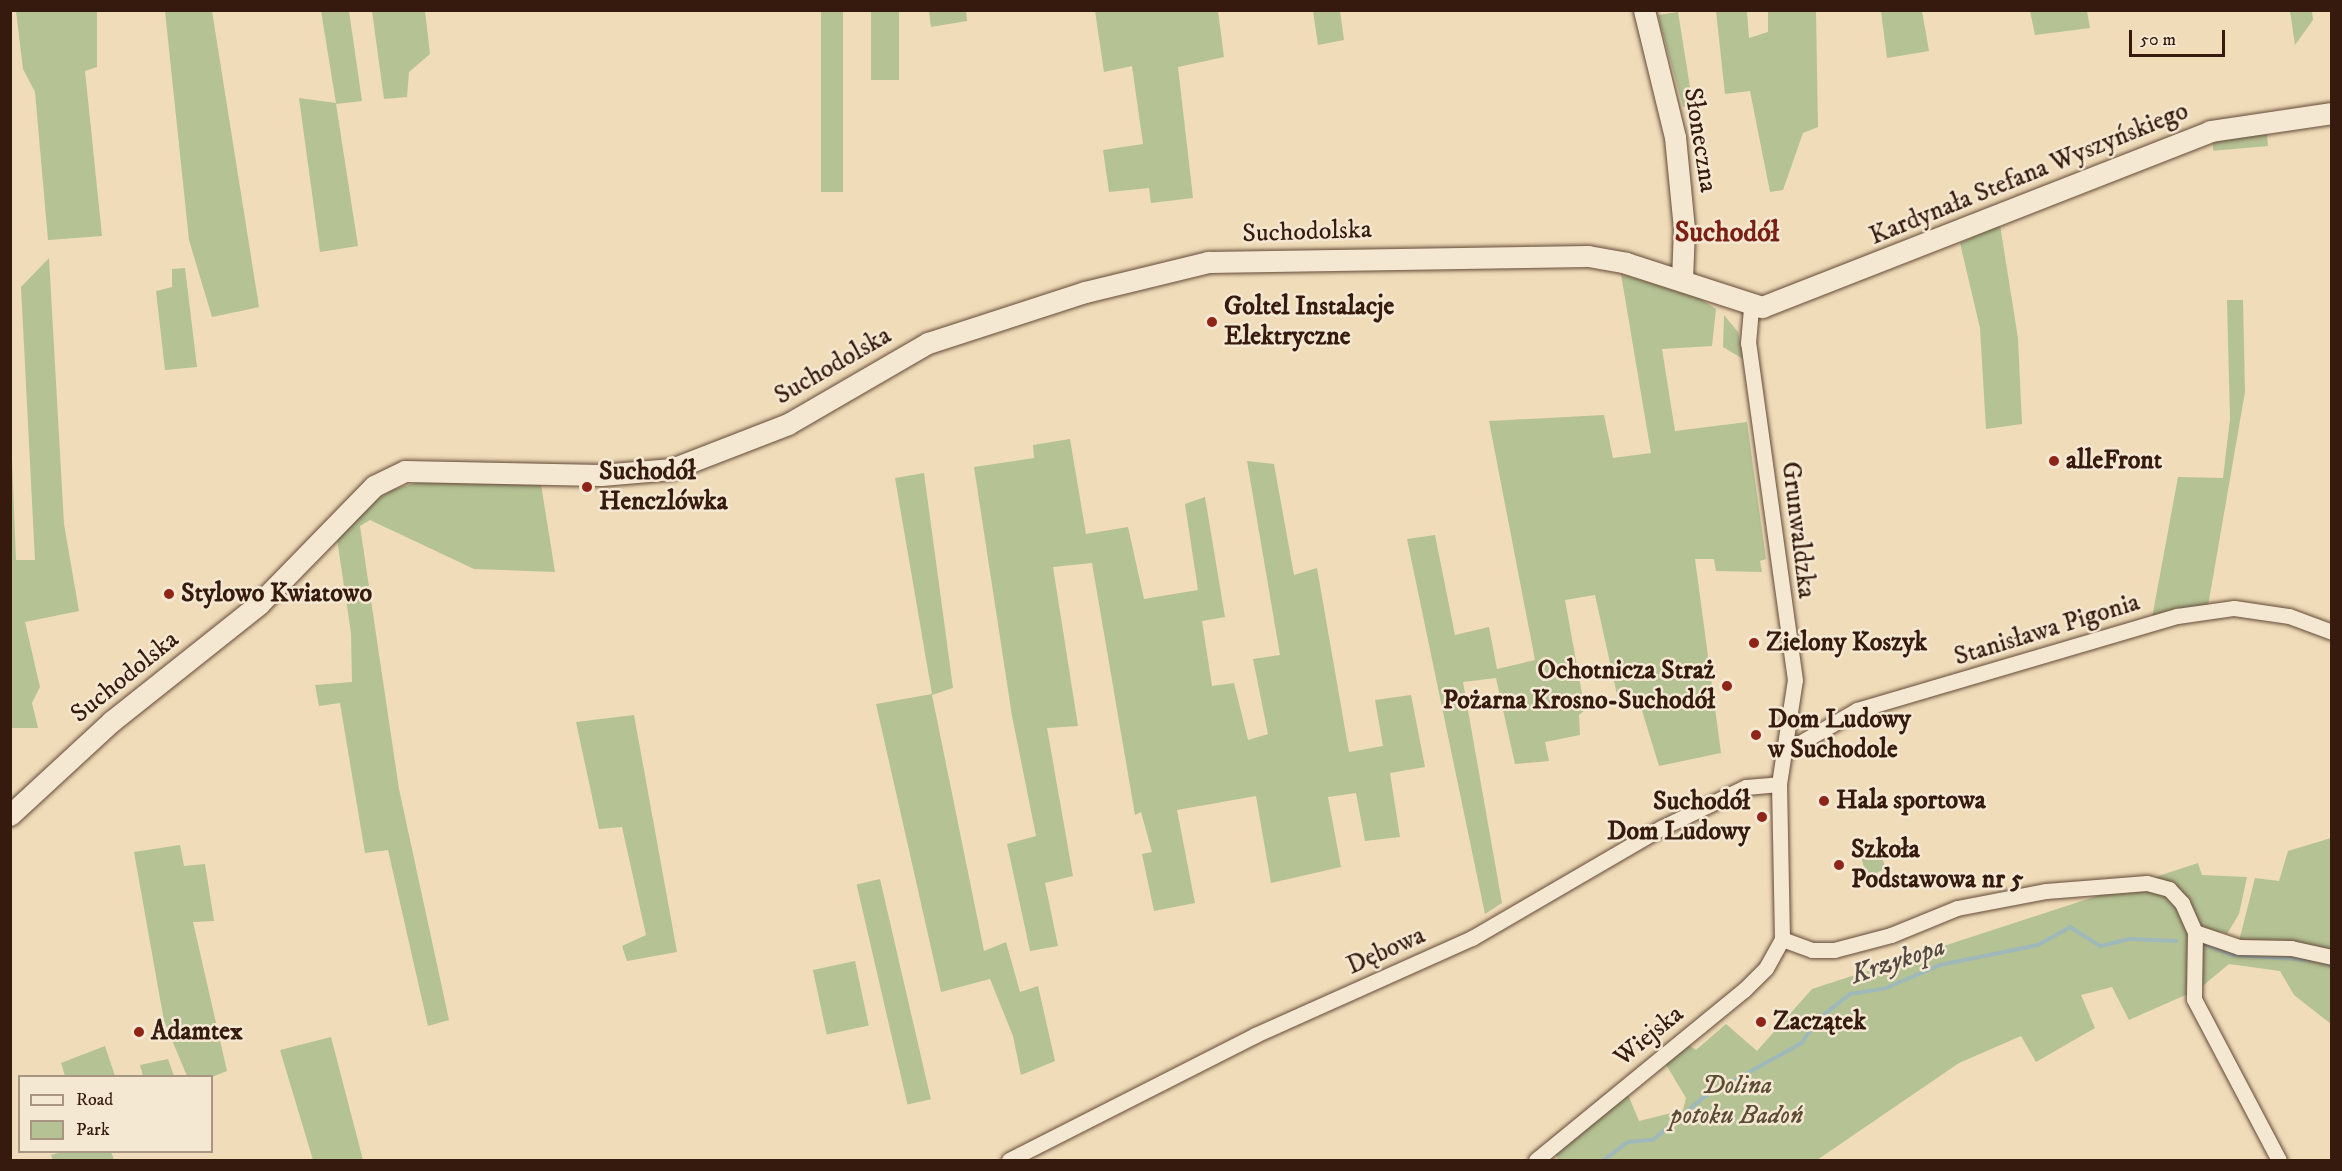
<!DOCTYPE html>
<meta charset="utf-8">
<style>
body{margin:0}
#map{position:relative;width:2342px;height:1171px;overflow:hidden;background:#f0dcb9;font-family:"IM FELL DW Pica",serif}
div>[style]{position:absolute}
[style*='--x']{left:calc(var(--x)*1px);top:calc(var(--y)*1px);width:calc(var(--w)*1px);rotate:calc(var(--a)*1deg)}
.green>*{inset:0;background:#b4c294;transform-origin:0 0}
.stream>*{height:4px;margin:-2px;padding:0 2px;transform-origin:2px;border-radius:2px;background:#9fb9ba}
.roads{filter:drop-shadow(0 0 2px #644a38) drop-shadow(0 0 2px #644a38)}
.street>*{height:15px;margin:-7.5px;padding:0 7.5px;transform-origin:7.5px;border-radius:7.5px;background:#f5e8d2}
.secondary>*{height:21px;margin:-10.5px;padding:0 10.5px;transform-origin:10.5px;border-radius:10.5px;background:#f5e8d2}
.dots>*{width:16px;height:16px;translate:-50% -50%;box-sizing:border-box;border:3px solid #f5e8d2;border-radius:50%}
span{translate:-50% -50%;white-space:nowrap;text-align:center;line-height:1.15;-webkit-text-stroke:5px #f5e8d2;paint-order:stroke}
.street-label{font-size:26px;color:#351a0d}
.poi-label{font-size:26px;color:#351a0d;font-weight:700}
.left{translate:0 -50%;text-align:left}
.right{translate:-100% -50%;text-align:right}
.park-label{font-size:26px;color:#5b4c36;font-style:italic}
.water-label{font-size:27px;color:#554a41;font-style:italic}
.quarter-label{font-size:28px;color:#7a1f14;font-weight:700}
.frame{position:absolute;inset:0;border:12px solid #351a0d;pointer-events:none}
.legend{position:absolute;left:18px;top:1075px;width:195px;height:78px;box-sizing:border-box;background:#f5e8d2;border:2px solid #a89683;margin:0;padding:8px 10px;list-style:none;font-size:18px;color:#351a0d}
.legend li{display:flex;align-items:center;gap:12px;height:30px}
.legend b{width:30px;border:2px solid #a89683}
.scale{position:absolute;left:2129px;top:30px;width:96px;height:27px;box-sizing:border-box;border:3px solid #351a0d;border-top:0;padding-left:8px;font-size:18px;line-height:21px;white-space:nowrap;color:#351a0d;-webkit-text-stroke:4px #f5e8d2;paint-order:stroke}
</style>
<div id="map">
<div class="green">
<div style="clip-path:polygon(16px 11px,97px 11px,97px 67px,85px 71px,102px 236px,48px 240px,35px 92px,23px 69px)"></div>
<div style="clip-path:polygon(165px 11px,212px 11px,259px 307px,212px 317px,189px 240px)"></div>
<div style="clip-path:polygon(321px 11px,349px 11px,362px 101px,336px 104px,358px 246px,320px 252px,299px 98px,336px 103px)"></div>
<div style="clip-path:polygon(372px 11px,425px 11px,430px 54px,409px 72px,407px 97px,384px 99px)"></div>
<div style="left:821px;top:11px;width:22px;height:181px"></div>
<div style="left:871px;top:11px;width:28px;height:69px"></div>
<div style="clip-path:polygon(929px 11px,966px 11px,967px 21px,931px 27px)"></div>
<div style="clip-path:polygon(1095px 11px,1218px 11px,1224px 57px,1178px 67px,1193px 198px,1151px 203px,1149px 188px,1109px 192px,1103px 150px,1143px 144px,1132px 66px,1104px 72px)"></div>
<div style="clip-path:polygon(1313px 11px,1340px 11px,1344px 40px,1318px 45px)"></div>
<div style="clip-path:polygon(1716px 11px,1747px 11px,1749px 38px,1768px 32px,1768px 11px,1816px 11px,1818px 127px,1803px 133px,1783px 190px,1770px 192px,1750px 91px,1725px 94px)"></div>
<div style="clip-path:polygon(1881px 11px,1922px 11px,1929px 51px,1887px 58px)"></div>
<div style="clip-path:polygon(2030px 11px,2087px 11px,2090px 28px,2035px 35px)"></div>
<div style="clip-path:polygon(2290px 11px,2312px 11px,2313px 20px,2295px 45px)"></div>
<div style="clip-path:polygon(1678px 12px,1693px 106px,1683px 107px,1658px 15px)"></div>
<div style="left:2267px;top:134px;width:12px;height:55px;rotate:85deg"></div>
<div style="clip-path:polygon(2000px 225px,2018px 338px,2022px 424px,1986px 429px,1980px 328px,1960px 243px)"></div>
<div style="clip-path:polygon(49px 258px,64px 524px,79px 611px,25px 622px,40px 687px,32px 703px,38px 728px,11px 728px,11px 434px,16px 560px,35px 560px,21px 287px)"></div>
<div style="clip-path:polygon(185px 268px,197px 367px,165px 370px,156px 291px,172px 287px,172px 269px)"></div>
<div style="clip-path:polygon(1621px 274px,1697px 297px,1716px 309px,1712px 346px,1662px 349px,1675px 431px,1747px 422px,1766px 559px,1760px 561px,1762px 572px,1716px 571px,1714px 559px,1695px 559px,1721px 753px,1659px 766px,1640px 704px,1620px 708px,1595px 595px,1565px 600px,1585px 710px,1579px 715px,1580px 735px,1545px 742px,1549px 761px,1515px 764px,1496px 678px,1463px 682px,1502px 903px,1485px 914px,1407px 539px,1435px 535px,1455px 635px,1489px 627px,1497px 669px,1535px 660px,1489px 421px,1604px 415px,1613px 458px,1651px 453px)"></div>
<div style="clip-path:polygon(2227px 300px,2243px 300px,2245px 392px,2208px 606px,2152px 618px,2178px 477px,2223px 478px,2230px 419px)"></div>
<div style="clip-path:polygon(1724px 315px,1738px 332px,1743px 359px,1723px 347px)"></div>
<div style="clip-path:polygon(1070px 439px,1086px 534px,1128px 527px,1144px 599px,1198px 590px,1185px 504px,1205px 497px,1225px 617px,1202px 621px,1212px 686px,1234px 683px,1248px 740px,1268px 734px,1253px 659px,1280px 655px,1247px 461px,1274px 464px,1294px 575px,1317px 568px,1349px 752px,1383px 746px,1375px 700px,1411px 695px,1425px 767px,1390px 773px,1400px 837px,1365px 841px,1356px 793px,1328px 797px,1341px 867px,1271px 883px,1256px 796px,1177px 810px,1195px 903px,1154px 911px,1142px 854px,1152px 852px,1141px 812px,1135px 815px,1092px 563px,1053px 567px,1078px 726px,1047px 728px,1073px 876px,1045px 883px,1058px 946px,1030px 951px,1007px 844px,1036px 836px,1012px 716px,974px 467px,1034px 458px,1033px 445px)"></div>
<div style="clip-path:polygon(924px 473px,953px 688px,932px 695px,984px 951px,1006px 942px,1020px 992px,1038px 986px,1055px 1061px,1021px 1075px,1013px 1036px,990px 979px,941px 992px,876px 704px,932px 694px,895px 478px)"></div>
<div style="clip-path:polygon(423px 481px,541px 484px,555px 572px,474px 569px,370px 520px,360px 526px,399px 789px,449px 1020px,428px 1026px,388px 850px,365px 853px,340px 703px,319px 706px,315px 685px,352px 682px,351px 633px,337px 539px,373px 502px,392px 490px)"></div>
<div style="clip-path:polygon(634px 715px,677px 952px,627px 961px,622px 946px,646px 935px,622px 827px,599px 829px,576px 722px)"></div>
<div style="clip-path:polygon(2331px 838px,2331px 952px,2239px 941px,2255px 878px,2279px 881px,2288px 851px)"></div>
<div style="clip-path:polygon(1879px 841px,1885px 869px,1867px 877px,1857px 844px)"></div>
<div style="clip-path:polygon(180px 845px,184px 866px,205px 864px,214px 921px,193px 922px,227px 1071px,212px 1077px,187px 1076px,164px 1021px,134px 852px)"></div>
<div style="clip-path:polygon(2198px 863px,2202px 875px,2247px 877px,2239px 914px,2227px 934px,2219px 931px,2224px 949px,2331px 961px,2331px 1024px,2294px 995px,2280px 971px,2229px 964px,2199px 989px,2129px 1020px,2112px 987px,2081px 995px,2095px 1028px,2036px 1062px,2021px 1036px,1959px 1063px,1817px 1160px,1558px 1160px,1556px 1155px,1627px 1092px,1639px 1121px,1683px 1110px,1686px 1098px,1665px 1063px,1686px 1043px,1696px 1050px,1726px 1024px,1757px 1051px,1812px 989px)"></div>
<div style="left:880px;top:879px;width:226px;height:24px;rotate:77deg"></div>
<div style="left:855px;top:961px;width:66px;height:43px;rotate:78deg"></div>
<div style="clip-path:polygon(331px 1037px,363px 1160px,313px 1160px,280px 1050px)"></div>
<div style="clip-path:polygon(105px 1046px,115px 1076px,65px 1076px,61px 1063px)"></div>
<div style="clip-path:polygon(168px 1059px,174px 1076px,143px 1076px,140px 1065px)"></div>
<div style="clip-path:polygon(62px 1152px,111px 1152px,114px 1160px,53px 1160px,51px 1155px)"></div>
</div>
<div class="stream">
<div style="--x:2201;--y:943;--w:34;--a:21"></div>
<div style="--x:2233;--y:955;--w:79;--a:3.6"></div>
<div style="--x:2322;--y:962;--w:10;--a:17"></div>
<div style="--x:1604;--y:1160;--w:30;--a:-37"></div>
<div style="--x:1628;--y:1142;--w:25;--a:-5"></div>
<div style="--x:1653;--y:1140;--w:67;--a:-40.1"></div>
<div style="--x:1704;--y:1097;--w:112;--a:-28.9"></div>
<div style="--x:1802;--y:1043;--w:27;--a:-57"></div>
<div style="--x:1817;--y:1020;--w:42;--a:-38.2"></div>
<div style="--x:1850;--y:994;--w:36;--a:-9"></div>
<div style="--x:1886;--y:988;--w:59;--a:-23.1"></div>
<div style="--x:1940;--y:965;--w:100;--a:-11.5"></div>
<div style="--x:2038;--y:945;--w:37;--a:-29"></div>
<div style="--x:2070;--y:927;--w:36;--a:32"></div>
<div style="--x:2101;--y:946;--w:30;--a:-14"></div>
<div style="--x:2130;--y:939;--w:46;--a:2.5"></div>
</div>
<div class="roads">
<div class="street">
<div style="--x:1786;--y:751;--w:82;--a:-30"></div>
<div style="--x:1857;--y:710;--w:334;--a:-16.4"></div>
<div style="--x:2177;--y:616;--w:58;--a:-8"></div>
<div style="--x:2234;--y:608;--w:56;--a:8.3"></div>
<div style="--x:2289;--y:616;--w:46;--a:20.4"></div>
<div style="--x:2195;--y:932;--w:46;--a:18.8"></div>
<div style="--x:2239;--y:947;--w:52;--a:1.1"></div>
<div style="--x:2291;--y:948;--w:42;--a:12.4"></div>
<div style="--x:1782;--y:939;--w:32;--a:20"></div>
<div style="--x:1812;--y:950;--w:22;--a:0"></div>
<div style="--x:1834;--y:950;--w:59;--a:-14.7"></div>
<div style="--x:1891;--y:935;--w:71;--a:-22.2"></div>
<div style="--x:1957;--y:908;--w:91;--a:-10.8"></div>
<div style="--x:2046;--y:891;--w:101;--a:-4.5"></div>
<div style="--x:2147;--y:883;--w:23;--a:15"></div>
<div style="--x:2169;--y:889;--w:19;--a:47"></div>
<div style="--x:2182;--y:903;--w:32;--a:66"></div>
<div style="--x:2195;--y:932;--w:67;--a:90.9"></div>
<div style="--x:2194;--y:999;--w:182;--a:62.2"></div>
<div style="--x:1009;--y:1160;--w:276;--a:-26.9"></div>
<div style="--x:1255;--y:1035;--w:238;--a:-24.1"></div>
<div style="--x:1472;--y:938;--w:219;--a:-30.2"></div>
<div style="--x:1661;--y:828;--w:94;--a:-25.8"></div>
<div style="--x:1746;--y:787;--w:33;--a:-5"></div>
<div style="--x:1536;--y:1160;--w:269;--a:-39.3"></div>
<div style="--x:1744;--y:990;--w:31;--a:-45"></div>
<div style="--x:1766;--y:968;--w:33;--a:-61"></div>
<div style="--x:1782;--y:939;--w:155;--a:-91.1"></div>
<div style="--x:1779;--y:784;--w:105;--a:-81.3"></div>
<div style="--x:1795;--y:680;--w:340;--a:-97.9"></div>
<div style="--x:1748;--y:343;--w:37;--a:-85"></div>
</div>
<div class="secondary">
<div style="--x:1644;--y:10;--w:131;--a:76.3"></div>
<div style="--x:1675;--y:137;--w:91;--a:84.4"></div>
<div style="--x:1684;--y:228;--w:52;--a:92.2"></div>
<div style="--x:10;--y:815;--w:139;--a:-42.7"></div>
<div style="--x:112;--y:721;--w:188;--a:-38.5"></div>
<div style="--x:259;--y:604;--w:165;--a:-45.7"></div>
<div style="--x:374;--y:486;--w:34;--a:-26"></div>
<div style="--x:405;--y:471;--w:196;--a:1.2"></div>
<div style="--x:601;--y:475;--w:71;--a:-4.8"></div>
<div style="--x:672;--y:469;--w:124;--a:-21.2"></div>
<div style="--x:788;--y:424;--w:162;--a:-30.1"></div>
<div style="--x:928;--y:343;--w:165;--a:-18"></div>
<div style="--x:1085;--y:292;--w:127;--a:-13.7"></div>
<div style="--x:1208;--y:262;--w:380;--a:-0.9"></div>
<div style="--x:1588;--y:256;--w:39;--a:10"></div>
<div style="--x:1626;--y:263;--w:143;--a:17.9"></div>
<div style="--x:1762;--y:307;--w:481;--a:-21.4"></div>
<div style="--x:2210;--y:131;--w:123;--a:-8.4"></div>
</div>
</div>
<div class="dots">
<div style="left:1212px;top:322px;background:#8f2418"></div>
<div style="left:2054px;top:461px;background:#8f2418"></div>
<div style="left:587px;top:487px;background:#8f2418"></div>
<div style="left:169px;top:594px;background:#8f2418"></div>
<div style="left:1754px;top:643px;background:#8f2418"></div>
<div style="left:1727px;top:686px;background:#8f2418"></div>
<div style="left:1756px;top:735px;background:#8f2418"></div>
<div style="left:1824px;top:801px;background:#8f2418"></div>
<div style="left:1762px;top:817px;background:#8f2418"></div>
<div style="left:1839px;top:865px;background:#8f2418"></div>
<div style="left:1761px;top:1022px;background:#8f2418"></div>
<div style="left:139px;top:1032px;background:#8f2418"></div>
</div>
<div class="street-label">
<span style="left:1700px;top:140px;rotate:81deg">Słoneczna</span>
<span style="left:2029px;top:174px;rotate:-22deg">Kardynała Stefana Wyszyńskiego</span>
<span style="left:1307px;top:232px;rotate:-2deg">Suchodolska</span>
<span style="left:833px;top:366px;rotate:-30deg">Suchodolska</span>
<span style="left:1798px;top:530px;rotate:83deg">Grunwaldzka</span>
<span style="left:2047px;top:630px;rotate:-17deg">Stanisława Pigonia</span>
<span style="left:125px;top:677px;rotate:-39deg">Suchodolska</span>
<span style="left:1386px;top:951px;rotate:-24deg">Dębowa</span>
<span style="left:1649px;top:1036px;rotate:-39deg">Wiejska</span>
</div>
<div class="poi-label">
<span class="left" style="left:1224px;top:322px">Goltel Instalacje<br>Elektryczne</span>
<span class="left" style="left:2066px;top:461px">alleFront</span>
<span class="left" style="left:599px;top:487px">Suchodół<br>Henczlówka</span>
<span class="left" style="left:181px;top:594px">Stylowo Kwiatowo</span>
<span class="left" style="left:1766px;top:643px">Zielony Koszyk</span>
<span class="right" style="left:1715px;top:686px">Ochotnicza Straż<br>Pożarna Krosno-Suchodół</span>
<span class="left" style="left:1768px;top:735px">Dom Ludowy<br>w Suchodole</span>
<span class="left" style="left:1836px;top:801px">Hala sportowa</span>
<span class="right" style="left:1750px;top:817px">Suchodół<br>Dom Ludowy</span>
<span class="left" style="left:1851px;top:865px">Szkoła<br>Podstawowa nr 5</span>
<span class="left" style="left:1773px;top:1022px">Zaczątek</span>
<span class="left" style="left:151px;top:1032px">Adamtex</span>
</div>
<div class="park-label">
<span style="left:1737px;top:1101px">Dolina<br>potoku Badoń</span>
</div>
<div class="water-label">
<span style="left:1898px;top:961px;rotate:-18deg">Krzykopa</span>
</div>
<div class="quarter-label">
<span style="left:1727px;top:233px">Suchodół</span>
</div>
<div class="frame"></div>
<ul class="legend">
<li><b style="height:8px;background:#f5e8d2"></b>Road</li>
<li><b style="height:16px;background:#b4c294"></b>Park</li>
</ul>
<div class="scale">50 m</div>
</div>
